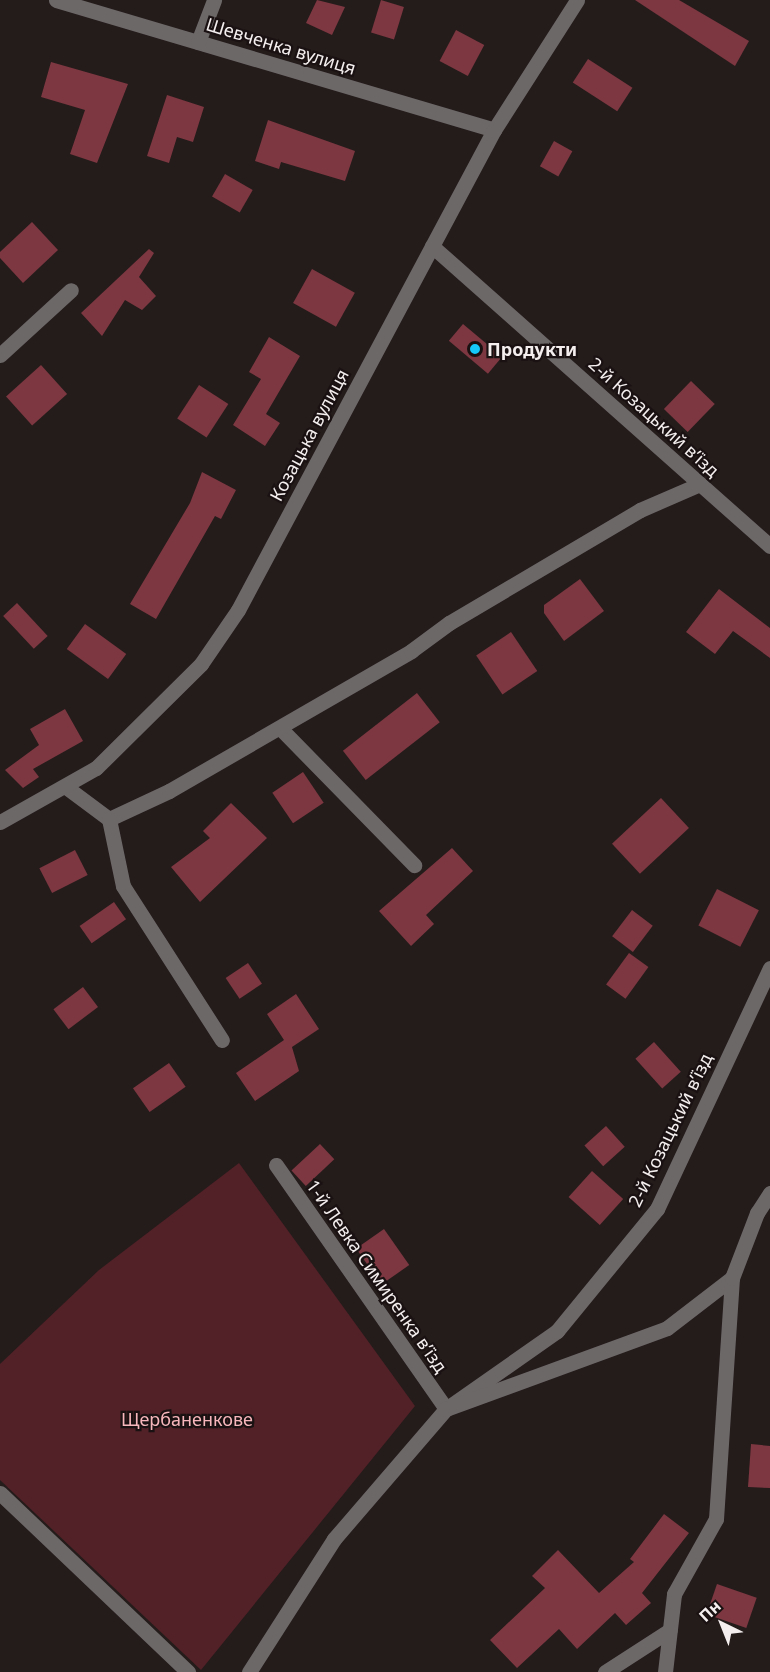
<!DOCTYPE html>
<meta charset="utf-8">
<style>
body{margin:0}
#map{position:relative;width:770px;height:1672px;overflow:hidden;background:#241b1b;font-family:"Noto Sans",sans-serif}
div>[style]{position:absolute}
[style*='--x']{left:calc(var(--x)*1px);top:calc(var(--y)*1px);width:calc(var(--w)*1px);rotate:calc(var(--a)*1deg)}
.green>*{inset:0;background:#512127}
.building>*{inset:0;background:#7c3740;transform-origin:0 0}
.minor>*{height:15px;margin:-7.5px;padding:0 7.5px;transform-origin:7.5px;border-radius:7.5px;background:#6d6868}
.dots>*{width:16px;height:16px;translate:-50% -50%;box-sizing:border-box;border:3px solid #1a1212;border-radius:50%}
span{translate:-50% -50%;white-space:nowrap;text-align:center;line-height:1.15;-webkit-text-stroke:4.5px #1a1212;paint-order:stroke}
.street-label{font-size:18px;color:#f4eeee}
.poi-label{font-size:18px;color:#f4eeee;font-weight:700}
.left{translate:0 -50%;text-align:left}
.park-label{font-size:18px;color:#f7b6bb}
.north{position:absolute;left:692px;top:1594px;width:60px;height:60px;-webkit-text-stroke:4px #1a1212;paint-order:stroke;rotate:317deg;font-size:16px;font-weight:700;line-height:24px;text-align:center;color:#f4eeee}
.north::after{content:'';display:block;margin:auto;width:21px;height:27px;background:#f4eeee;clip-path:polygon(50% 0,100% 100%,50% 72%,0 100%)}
</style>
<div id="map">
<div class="green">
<div style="clip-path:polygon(239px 1163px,415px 1406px,201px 1670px,0 1480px,0 1364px,99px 1270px)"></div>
</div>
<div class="building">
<div style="clip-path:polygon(317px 0,345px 7px,332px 35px,306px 23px)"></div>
<div style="left:381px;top:0;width:24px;height:34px;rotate:17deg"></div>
<div style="clip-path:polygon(635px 0,679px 0,749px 41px,735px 66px)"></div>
<div style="left:456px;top:30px;width:32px;height:35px;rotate:28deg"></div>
<div style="left:588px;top:59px;width:53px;height:28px;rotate:33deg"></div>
<div style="clip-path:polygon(51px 62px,128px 84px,97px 163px,70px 154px,85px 110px,41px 97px)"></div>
<div style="clip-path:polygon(167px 95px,204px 107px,193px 142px,177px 137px,169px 163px,147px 156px)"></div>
<div style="clip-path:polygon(268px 120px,355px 151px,345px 181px,281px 162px,279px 169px,255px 161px)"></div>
<div style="left:554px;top:141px;width:21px;height:29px;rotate:29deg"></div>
<div style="left:225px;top:174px;width:32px;height:26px;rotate:30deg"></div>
<div style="clip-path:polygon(32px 222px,58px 250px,23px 283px,0 258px,0 252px)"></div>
<div style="clip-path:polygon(149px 249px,154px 253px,139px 277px,156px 296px,142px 310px,125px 300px,102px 336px,81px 313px)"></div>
<div style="left:312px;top:269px;width:49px;height:39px;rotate:29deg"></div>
<div style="left:463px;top:324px;width:51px;height:22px;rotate:40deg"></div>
<div style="clip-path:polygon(269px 337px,300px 356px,266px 414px,280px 423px,265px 446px,233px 425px,261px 379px,249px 372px)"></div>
<div style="left:41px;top:365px;width:39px;height:47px;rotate:48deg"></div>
<div style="left:691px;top:381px;width:33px;height:39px;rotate:44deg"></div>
<div style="left:199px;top:385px;width:35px;height:40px;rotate:33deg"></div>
<div style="clip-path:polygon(202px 472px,236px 490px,221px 519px,215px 516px,156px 619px,130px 604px,190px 503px)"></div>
<div style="clip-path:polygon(580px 579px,604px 611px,564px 641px,544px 613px,544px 605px)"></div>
<div style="clip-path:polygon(719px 589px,770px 628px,770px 658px,733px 631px,715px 654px,686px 632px)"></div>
<div style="left:17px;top:603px;width:45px;height:19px;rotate:47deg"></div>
<div style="left:85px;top:624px;width:51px;height:31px;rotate:36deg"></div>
<div style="left:511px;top:632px;width:47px;height:42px;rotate:56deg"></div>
<div style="left:417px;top:693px;width:37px;height:94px;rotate:52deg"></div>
<div style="clip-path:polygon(65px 709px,83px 741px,33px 769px,39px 777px,23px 788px,5px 770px,39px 745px,30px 729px)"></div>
<div style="left:303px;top:772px;width:37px;height:37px;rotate:56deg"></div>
<div style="left:661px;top:798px;width:41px;height:67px;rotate:47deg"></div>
<div style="clip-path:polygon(231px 803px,267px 838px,200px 902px,171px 867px,210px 838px,203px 831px)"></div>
<div style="clip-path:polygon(452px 848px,473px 871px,426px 915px,434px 924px,411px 946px,379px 911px)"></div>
<div style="left:75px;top:850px;width:28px;height:40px;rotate:63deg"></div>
<div style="left:717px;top:889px;width:47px;height:41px;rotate:27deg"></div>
<div style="left:114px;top:902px;width:21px;height:42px;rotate:55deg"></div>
<div style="left:632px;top:910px;width:26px;height:33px;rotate:37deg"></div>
<div style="left:629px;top:953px;width:24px;height:39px;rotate:36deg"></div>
<div style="left:248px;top:963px;width:25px;height:27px;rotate:56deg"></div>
<div style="left:83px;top:987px;width:25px;height:37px;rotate:53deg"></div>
<div style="clip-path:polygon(296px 994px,319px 1029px,292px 1047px,299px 1071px,255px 1101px,236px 1073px,284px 1040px,267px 1014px)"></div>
<div style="left:654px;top:1042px;width:40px;height:25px;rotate:48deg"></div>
<div style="left:169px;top:1063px;width:29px;height:44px;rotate:55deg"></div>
<div style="left:606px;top:1126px;width:28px;height:29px;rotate:48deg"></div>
<div style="left:320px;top:1144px;width:21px;height:39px;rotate:47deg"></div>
<div style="left:592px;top:1171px;width:42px;height:35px;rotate:42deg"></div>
<div style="left:384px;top:1229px;width:44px;height:34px;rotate:55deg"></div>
<div style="clip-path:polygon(751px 1444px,770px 1446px,770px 1488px,748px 1487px)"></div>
<div style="clip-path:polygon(664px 1514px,689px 1533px,642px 1593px,651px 1603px,626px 1625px,615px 1613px,577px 1649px,559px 1629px,517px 1668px,490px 1640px,545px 1588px,532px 1576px,558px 1550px,599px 1593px,634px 1562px,630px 1559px)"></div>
<div style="left:717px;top:1584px;width:42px;height:32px;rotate:19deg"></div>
</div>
<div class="minor">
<div style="--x:56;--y:0;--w:457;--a:16.5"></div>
<div style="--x:198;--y:42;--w:45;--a:-69.1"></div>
<div style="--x:432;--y:246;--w:452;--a:41.6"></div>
<div style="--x:0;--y:355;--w:96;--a:-42.5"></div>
<div style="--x:280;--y:728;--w:192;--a:45.6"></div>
<div style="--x:66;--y:787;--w:54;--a:36.7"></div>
<div style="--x:109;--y:819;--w:66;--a:-25"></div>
<div style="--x:169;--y:791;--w:280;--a:-30"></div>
<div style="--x:411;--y:651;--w:47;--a:-36.4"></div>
<div style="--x:449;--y:623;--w:222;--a:-30.6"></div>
<div style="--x:640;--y:510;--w:65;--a:-23.4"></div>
<div style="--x:109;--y:819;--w:68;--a:78.2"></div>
<div style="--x:123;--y:886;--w:183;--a:57.3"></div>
<div style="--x:0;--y:822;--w:110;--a:-29.4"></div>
<div style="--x:96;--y:768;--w:148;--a:-44.7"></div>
<div style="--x:201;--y:664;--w:65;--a:-55.6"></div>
<div style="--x:238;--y:610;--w:544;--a:-61.93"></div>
<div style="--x:494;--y:130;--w:154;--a:-57.4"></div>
<div style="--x:276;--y:1165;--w:297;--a:55.1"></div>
<div style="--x:446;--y:1409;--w:136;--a:-35.1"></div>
<div style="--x:557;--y:1331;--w:158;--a:-50.7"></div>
<div style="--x:657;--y:1209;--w:266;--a:-64.9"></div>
<div style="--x:0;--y:1493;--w:260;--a:43.6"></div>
<div style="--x:249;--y:1672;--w:158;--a:-57.4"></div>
<div style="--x:334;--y:1539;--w:172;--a:-49.3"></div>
<div style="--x:446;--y:1409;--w:235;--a:-20.1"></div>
<div style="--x:667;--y:1328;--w:82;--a:-37.6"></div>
<div style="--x:605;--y:1672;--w:77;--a:-32.9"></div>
<div style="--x:665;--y:1672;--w:79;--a:-83.4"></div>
<div style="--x:674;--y:1594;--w:86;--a:-60.8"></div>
<div style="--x:716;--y:1519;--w:242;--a:-86.2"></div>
<div style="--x:732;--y:1278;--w:70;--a:-69"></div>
<div style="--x:757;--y:1213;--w:24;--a:-57"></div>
</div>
<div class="dots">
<div style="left:475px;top:349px;background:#15cafb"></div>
</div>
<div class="street-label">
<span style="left:281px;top:46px;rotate:17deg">Шевченка вулиця</span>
<span style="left:654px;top:417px;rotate:42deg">2-й Козацький в’їзд</span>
<span style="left:309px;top:435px;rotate:-62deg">Козацька вулиця</span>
<span style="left:670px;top:1130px;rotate:-64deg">2-й Козацький в’їзд</span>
<span style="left:377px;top:1276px;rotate:55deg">1-й Левка Симиренка в’їзд</span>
</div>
<div class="poi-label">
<span class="left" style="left:487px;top:349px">Продукти</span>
</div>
<div class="park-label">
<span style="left:187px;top:1419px">Щербаненкове</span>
</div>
<div class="north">Пн</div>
</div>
